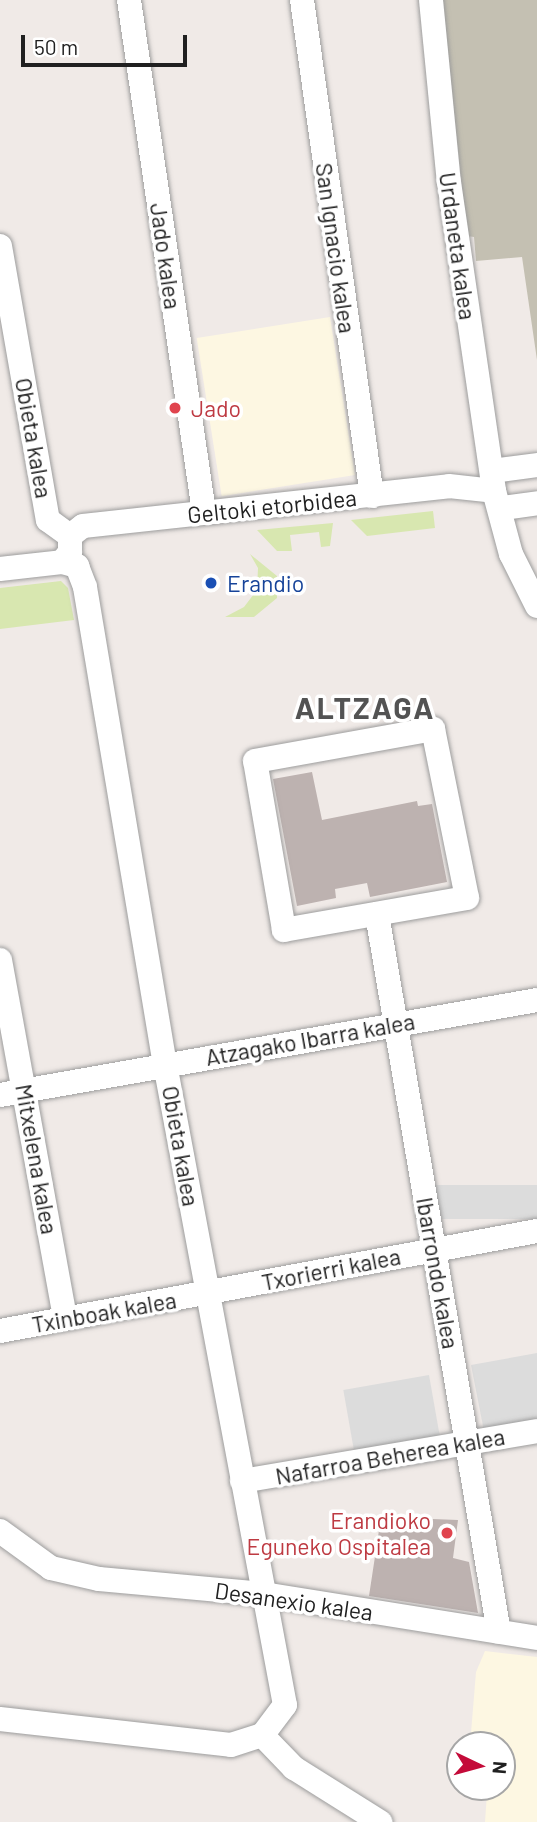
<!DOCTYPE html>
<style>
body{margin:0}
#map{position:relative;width:537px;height:1822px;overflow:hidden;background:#f0eae7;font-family:Barlow,sans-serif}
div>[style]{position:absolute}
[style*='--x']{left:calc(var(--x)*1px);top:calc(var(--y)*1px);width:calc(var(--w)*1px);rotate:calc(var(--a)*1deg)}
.education>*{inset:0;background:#fdf7e2;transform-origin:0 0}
.construction>*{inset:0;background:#c4c0b2}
.grass>*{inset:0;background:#d8e7b0}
.parking>*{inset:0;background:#dcdcdc;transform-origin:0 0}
.building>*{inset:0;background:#bdb2b0}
.roads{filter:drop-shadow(0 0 2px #9d9d9d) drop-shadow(0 0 2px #9d9d9d)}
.minor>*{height:24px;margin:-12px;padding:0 12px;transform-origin:12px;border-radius:12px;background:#fff}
.dots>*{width:19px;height:19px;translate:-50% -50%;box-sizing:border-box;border:4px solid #fff;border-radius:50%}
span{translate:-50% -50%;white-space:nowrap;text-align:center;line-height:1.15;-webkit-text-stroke:7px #fff;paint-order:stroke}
.street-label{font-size:23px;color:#202020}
.health-label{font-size:23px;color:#be3a42}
.left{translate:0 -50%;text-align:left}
.right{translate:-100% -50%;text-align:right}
.transit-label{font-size:23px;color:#164399}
.district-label{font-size:30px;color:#535353;font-weight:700;letter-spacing:2px}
.north{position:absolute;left:446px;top:1731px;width:70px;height:70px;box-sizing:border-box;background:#fff;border:2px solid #a6a6a6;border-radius:50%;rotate:95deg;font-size:19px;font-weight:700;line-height:28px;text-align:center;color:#202020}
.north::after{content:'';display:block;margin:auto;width:24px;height:32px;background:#c40b39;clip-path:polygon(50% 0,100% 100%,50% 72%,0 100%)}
.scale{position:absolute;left:21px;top:35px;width:166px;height:32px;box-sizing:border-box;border:4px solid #202020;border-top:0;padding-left:9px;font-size:21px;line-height:24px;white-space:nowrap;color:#202020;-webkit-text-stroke:5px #fff;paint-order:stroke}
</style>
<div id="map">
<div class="education">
<div style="left:330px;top:317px;width:160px;height:135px;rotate:81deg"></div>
<div style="clip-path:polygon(485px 1651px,537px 1657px,537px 1822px,485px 1822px,487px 1793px,466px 1790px,502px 1787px,502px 1745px,470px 1745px,476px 1672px)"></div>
</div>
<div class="construction">
<div style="clip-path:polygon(442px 0,537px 0,537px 360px,522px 257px,476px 261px,474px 237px,467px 236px)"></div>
</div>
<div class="grass">
<div style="clip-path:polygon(433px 511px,435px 528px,367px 536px,351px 520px)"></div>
<div style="clip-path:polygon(333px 523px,330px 546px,321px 547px,319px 532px,290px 535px,292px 551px,277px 551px,257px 530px)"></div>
<div style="clip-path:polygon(250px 554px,277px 576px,277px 598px,254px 617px,225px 617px,244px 607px,257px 590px,258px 568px)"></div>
<div style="clip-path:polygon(61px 581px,68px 588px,74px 620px,0 629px,0 588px)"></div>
</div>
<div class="parking">
<div style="left:537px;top:1185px;width:34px;height:103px;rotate:90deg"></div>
<div style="clip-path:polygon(537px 1353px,537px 1421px,484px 1431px,471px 1365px)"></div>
<div style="left:429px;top:1375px;width:63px;height:87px;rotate:80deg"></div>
</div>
<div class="building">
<div style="clip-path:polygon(312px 772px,322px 820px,417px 801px,418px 806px,432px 804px,447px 882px,370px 897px,367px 883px,335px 889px,336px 898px,297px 906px,273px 779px)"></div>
<div style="clip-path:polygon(381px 1517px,458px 1520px,453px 1558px,469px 1562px,478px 1613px,369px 1596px)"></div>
</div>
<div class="roads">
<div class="minor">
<div style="--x:129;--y:0;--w:517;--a:81.67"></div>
<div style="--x:302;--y:0;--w:501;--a:81.97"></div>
<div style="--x:431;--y:0;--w:183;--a:84.4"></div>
<div style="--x:449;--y:182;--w:312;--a:81.7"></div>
<div style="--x:0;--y:246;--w:278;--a:80.1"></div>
<div style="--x:48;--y:520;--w:27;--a:36"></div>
<div style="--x:492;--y:471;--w:45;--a:-7.6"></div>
<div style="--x:494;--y:491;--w:65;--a:74.9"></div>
<div style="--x:511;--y:554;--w:58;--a:63.4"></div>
<div style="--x:503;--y:508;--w:34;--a:-8"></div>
<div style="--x:62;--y:562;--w:16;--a:15"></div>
<div style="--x:77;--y:566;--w:22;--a:69"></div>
<div style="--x:85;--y:587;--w:484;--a:80.5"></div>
<div style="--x:165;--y:1064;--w:652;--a:79.4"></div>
<div style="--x:285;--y:1705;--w:38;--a:127"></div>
<div style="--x:0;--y:569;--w:62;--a:-6.4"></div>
<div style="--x:62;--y:562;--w:13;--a:-51"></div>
<div style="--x:70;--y:552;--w:16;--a:-90"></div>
<div style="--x:70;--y:536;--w:16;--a:-38"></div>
<div style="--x:83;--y:526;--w:368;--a:-6.2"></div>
<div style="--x:449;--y:486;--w:45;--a:6.3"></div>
<div style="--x:433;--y:729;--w:172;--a:78.6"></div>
<div style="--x:467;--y:898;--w:186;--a:170.1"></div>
<div style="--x:284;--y:930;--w:171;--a:-99.7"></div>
<div style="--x:255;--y:761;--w:181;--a:-10.2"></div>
<div style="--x:377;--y:914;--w:728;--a:80.36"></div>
<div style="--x:0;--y:960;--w:364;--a:79.7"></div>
<div style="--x:0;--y:1095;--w:545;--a:-10.03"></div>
<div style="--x:0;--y:1331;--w:546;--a:-10.55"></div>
<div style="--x:242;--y:1481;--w:299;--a:-9.6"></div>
<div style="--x:0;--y:1531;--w:63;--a:36"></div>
<div style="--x:51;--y:1568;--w:49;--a:12.9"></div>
<div style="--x:99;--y:1579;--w:165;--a:5.2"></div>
<div style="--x:263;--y:1594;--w:278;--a:9.1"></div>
<div style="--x:0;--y:1719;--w:232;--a:6.4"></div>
<div style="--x:231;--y:1745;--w:33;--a:-18"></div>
<div style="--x:262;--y:1735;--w:46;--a:45.9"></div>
<div style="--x:294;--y:1768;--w:102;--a:32.1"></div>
</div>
</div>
<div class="dots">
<div style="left:175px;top:408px;background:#e0444e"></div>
<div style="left:211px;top:583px;background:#1a4fb4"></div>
<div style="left:447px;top:1533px;background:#e0444e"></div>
</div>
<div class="street-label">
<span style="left:458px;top:246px;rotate:82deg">Urdaneta kalea</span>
<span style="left:336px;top:248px;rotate:82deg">San Ignacio kalea</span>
<span style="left:166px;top:256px;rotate:82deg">Jado kalea</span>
<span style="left:34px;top:438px;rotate:80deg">Obieta kalea</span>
<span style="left:272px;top:506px;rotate:-6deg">Geltoki etorbidea</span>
<span style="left:310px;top:1039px;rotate:-10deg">Atzagako Ibarra kalea</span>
<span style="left:181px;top:1146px;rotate:80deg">Obieta kalea</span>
<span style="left:37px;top:1159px;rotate:80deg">Mitxelena kalea</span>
<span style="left:331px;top:1269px;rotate:-11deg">Txorierri kalea</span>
<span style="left:438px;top:1273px;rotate:80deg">Ibarrondo kalea</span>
<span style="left:104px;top:1312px;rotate:-10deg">Txinboak kalea</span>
<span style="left:390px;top:1456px;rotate:-10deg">Nafarroa Beherea kalea</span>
<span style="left:294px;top:1601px;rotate:8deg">Desanexio kalea</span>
</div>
<div class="health-label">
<span class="left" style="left:191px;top:408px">Jado</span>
<span class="right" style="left:431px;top:1533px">Erandioko<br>Eguneko Ospitalea</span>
</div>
<div class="transit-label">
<span class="left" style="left:227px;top:583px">Erandio</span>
</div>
<div class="district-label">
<span style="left:365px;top:707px">ALTZAGA</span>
</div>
<div class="north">N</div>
<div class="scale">50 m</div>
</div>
